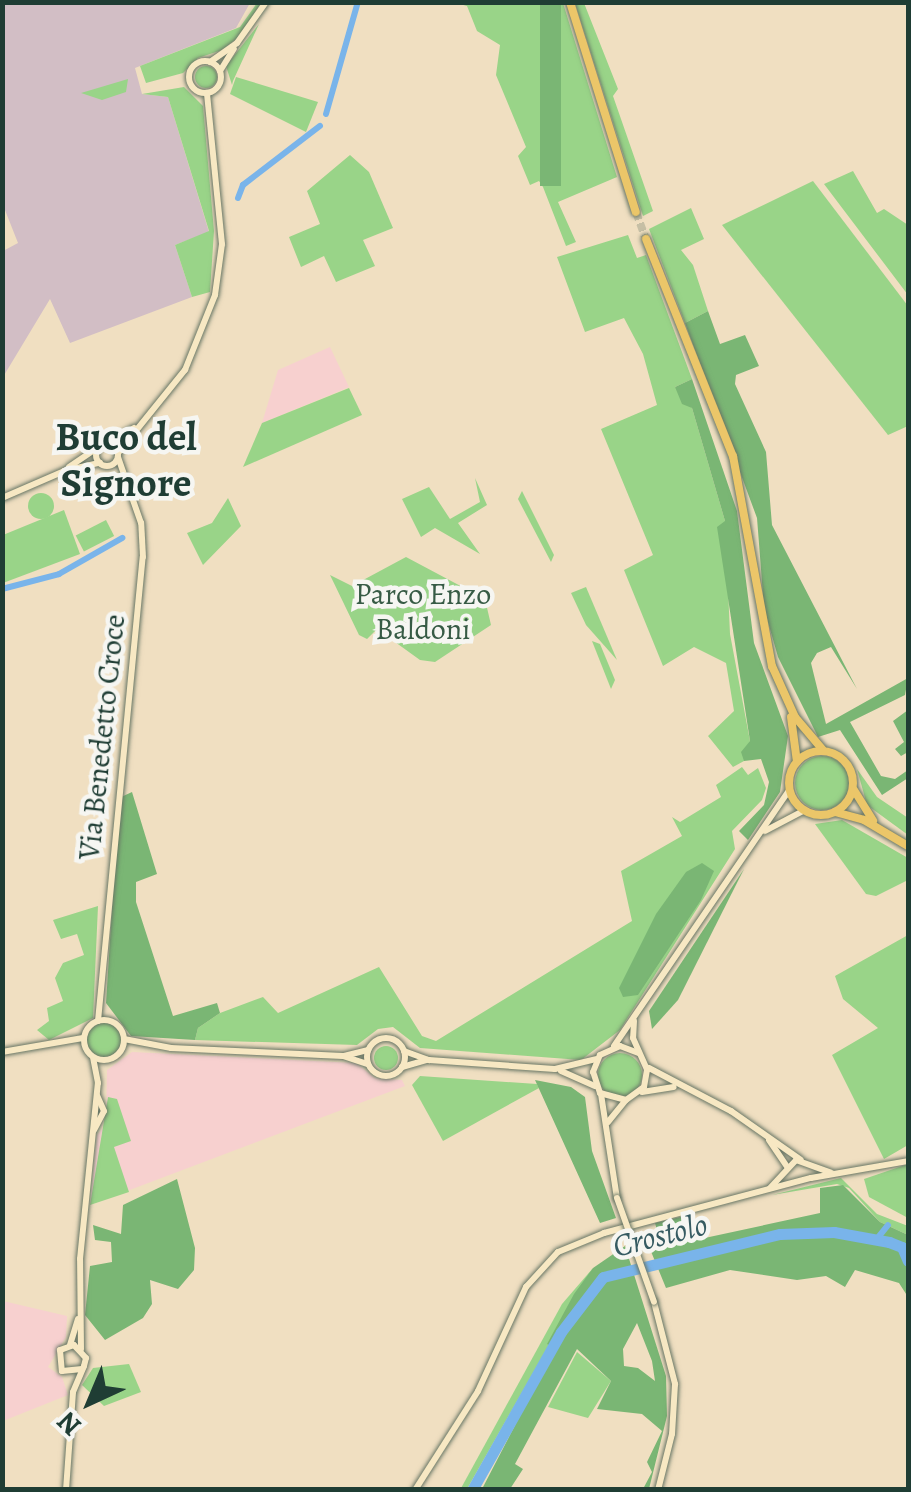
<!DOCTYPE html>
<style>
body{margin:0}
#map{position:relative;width:911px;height:1492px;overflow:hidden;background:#f0dfc1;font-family:Alegreya,serif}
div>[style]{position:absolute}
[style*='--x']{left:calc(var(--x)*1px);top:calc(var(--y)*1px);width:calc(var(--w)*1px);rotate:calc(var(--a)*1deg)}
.built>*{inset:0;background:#f7d0cf}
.industrial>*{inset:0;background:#d2bec5}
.green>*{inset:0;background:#99d488;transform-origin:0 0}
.round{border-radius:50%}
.forest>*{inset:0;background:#7ab674;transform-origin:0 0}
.canal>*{height:6px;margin:-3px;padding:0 3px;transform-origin:3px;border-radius:3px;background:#79b4ea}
.river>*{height:11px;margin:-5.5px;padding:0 5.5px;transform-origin:5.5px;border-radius:5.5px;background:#79b4ea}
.primary-tunnel>*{height:8px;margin-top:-4px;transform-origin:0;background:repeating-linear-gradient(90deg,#c6bfa5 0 8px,transparent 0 12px)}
.roads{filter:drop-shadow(0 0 2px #687665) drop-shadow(0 0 2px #687665)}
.secondary>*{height:6px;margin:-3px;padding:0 3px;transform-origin:3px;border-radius:3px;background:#f7e8c3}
.secondary>.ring{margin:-3px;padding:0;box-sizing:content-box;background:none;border:6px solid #f7e8c3;border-radius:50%}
.primary>*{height:8px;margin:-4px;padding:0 4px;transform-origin:4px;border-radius:4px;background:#ebc669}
.primary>.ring{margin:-4px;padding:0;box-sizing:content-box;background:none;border:8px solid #ebc669;border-radius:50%}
.bridges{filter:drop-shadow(0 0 2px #687665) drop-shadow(0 0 2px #687665)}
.secondary-bridge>*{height:6px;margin:-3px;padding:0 3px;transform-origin:3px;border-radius:3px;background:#f7e8c3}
span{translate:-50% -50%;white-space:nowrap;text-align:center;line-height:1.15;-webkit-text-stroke:9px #f6f6f2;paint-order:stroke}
.park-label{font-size:30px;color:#375b45}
.street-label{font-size:30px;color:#1f3d34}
.water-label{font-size:32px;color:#365b62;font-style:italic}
.district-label{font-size:40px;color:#1f3d34;font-weight:700}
.frame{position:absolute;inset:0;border:5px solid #1f3d34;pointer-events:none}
.north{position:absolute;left:40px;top:1352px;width:100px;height:100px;-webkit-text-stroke:8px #f6f6f2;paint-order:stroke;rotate:224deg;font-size:28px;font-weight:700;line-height:40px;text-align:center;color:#1f3d34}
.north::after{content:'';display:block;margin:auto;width:35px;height:45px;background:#1f3d34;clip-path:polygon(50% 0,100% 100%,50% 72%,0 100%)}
</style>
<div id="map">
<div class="built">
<div style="clip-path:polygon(330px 347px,349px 387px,262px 423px,278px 370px)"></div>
<div style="clip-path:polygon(132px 1052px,356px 1063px,375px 1078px,402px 1080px,405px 1086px,90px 1205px,97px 1135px,106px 1124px,107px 1070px)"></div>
<div style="clip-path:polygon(3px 1301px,67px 1316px,66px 1337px,48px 1367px,62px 1377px,68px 1395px,3px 1421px)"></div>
</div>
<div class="industrial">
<div style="clip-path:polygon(3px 3px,250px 3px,236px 28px,135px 68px,142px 94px,168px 97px,209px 232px,175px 245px,192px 297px,70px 343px,50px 299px,3px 377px,3px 251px,18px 243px,3px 205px)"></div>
</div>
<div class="green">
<div style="clip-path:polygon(257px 3px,261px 3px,241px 35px,222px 50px,198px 58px,183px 73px,146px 83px,140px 66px,240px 27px)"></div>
<div style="clip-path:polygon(456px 3px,563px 3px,617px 177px,558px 202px,576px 242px,566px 246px,543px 187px,539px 181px,530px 185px,518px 156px,526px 147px,496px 75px,500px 45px,477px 31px,467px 6px)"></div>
<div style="clip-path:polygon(575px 3px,584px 3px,618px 89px,613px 96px,653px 211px,643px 216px)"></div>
<div style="clip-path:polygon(259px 24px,233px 81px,232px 85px,226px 66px)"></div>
<div class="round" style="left:195px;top:66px;width:22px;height:22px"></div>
<div style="clip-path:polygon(236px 77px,318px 102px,306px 132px,230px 94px)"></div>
<div style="clip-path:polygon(128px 79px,126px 92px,102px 100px,81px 93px)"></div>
<div style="clip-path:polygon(184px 87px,203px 106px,214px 231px,210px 292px,192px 297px,175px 245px,209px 231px,168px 97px,142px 94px)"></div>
<div style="clip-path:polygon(350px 155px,369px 172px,393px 228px,363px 240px,375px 266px,336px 282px,324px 256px,301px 267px,289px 237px,320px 224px,307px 191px)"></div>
<div style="clip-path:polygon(853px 171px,877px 213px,884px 209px,908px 225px,908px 295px,824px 184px)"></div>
<div style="clip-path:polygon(813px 181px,908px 306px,908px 426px,888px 435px,722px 225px)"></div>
<div style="clip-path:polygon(691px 208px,704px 239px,681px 250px,693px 265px,708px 311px,685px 323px,649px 229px)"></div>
<div style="clip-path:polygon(628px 235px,637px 258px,646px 255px,692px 379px,675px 387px,692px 408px,725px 521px,730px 634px,750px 741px,744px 761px,733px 767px,708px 736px,734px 711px,726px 663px,694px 647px,663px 666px,624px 570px,653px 555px,601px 429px,657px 405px,643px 354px,624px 318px,585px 332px,557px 257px)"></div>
<div style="clip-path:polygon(349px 388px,362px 415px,243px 467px,262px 423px)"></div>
<div style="clip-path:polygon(475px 478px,487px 505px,458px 523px,480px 554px,435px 528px,421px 537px,402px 499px,429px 487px,450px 519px,480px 502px)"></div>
<div style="clip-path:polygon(522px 491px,554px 555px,551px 562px,518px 499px)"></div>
<div class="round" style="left:28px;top:493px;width:26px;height:26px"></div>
<div style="clip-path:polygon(228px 498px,241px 526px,203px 565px,187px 533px,212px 523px)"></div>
<div style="clip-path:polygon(64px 510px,80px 554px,3px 583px,3px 535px)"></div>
<div style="left:106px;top:520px;width:18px;height:34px;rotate:63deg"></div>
<div style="clip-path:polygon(406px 557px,485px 599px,491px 625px,435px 662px,420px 660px,377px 629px,367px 639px,359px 635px,330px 575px,352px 586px)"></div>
<div style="clip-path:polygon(586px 587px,617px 660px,586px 625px,571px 593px)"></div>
<div style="clip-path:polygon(592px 641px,600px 644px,615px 680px,611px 689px)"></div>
<div class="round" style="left:795px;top:756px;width:54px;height:54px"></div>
<div style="clip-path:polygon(742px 767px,748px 775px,758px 768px,766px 788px,762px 800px,732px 831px,735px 849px,620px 1030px,581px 1060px,420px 1048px,393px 1027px,378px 1029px,357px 1045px,195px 1040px,198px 1028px,220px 1013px,263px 997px,278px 1013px,379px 967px,422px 1036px,436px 1041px,632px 921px,621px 871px,682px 836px,672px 817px,680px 822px,721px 797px,716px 785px)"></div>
<div style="clip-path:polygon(857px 769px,877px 797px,908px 818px,908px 835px,867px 805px)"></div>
<div style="clip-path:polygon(842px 820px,908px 858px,908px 880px,876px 896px,866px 894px,815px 824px)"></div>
<div style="clip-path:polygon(98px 906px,93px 1018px,49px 1040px,37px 1030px,49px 1021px,47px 1008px,63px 1001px,55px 978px,63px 963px,84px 955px,77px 934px,61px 939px,53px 920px)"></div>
<div style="clip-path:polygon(908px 935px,908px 1145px,884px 1159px,832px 1055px,878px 1028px,843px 999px,835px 976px)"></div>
<div class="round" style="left:87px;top:1023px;width:34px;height:34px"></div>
<div class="round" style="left:374px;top:1046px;width:24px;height:24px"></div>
<div class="round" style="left:598px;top:1053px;width:44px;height:44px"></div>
<div style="clip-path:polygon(420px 1076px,537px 1084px,539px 1088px,443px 1141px,412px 1085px)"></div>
<div style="clip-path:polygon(108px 1097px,117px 1099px,131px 1141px,114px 1147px,129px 1192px,90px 1205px)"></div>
<div style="clip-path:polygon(908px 1164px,908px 1218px,869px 1197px,864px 1179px)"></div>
<div style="clip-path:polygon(841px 1178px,877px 1214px,908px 1226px,908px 1235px,880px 1222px,849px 1188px,837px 1184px,772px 1195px)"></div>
<div style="clip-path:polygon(593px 1268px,467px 1489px,460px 1490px,562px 1304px)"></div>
<div style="clip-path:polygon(577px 1352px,611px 1381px,588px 1418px,548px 1407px)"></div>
<div style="clip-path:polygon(129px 1364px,141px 1392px,104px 1406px,82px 1385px,93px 1368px)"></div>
</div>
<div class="forest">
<div style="left:540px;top:3px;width:21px;height:183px"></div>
<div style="clip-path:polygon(708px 311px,720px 344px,745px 335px,759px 366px,736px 375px,735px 384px,766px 452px,772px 525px,857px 689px,831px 647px,817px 653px,811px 663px,826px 724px,908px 678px,905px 695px,850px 722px,881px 776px,895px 779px,908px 770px,908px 778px,882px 795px,840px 730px,818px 737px,778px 657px,764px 608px,757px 518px,685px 323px)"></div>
<div style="clip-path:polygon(692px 379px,737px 511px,754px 643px,788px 736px,780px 792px,748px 840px,739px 831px,764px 805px,769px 782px,761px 759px,744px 761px,741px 752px,750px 741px,717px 527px,725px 521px,692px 408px,682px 404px,675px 387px)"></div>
<div style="clip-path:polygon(908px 710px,908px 752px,901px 756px,895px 749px,904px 742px,893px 721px)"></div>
<div style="clip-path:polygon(132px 792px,157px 874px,136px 882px,136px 902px,173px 1016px,217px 1003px,220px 1013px,198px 1028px,195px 1040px,131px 1036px,106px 1003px,119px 798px)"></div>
<div style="clip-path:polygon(702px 863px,714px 871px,701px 900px,638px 995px,623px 997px,619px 988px,656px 914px,686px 872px)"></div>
<div style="clip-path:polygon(744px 869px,678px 1000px,652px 1029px,649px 1011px)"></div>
<div style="clip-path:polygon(535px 1080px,571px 1087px,585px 1097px,592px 1151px,616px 1218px,600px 1223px)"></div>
<div style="clip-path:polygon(177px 1179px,195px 1248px,194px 1270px,178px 1289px,150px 1280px,152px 1304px,143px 1318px,105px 1340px,85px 1315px,90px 1266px,112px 1262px,111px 1242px,95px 1240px,93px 1225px,121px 1234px,123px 1205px)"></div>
<div style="clip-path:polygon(843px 1185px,880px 1222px,908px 1235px,908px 1297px,899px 1283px,855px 1270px,845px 1287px,826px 1276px,797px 1280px,730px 1270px,666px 1288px,650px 1249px,661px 1244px,655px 1223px,693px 1214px,700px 1239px,820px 1213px,820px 1188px)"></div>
<div style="clip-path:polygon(evenodd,625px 1246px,666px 1376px,667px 1416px,649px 1489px,643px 1489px,652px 1472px,647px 1462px,662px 1431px,642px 1414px,597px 1409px,611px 1381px,577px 1349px,515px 1464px,523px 1469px,510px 1489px,482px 1489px,555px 1348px,547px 1344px,574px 1294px,593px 1268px,625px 1246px,637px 1323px,652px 1361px,655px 1381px,638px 1368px,624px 1366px,623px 1349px,637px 1323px)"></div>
</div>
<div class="canal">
<div style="--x:326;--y:114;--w:116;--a:-74.1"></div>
<div style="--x:238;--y:198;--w:14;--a:-69"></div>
<div style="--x:243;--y:185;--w:97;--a:-37.5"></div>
<div style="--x:2;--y:589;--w:59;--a:-14.7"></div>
<div style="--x:59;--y:574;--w:73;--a:-29.7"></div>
<div style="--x:876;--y:1240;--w:19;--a:-51"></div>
</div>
<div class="river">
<div style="--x:472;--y:1490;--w:181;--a:-60.6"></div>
<div style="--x:561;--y:1332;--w:69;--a:-52.6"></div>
<div style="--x:603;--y:1277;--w:182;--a:-13.7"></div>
<div style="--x:780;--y:1234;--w:54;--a:-2.1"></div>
<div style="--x:834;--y:1232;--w:56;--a:10.3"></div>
<div style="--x:889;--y:1242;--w:14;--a:21"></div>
<div style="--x:902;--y:1247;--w:15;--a:67"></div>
</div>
<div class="primary-tunnel">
<div style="--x:636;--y:212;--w:29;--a:70"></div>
</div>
<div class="roads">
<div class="secondary">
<div class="ring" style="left:189px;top:61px;width:26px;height:26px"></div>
<div style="--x:210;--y:62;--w:33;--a:-35"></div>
<div style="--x:237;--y:43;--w:50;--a:-54.7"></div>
<div style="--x:220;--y:71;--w:26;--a:-58"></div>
<div style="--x:108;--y:443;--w:30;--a:-30"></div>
<div class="ring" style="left:96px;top:444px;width:16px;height:16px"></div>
<div style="--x:118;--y:453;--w:107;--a:-51.1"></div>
<div style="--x:185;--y:370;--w:81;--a:-68.2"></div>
<div style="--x:215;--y:295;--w:51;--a:-82.2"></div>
<div style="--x:222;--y:244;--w:152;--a:-95.7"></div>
<div style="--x:69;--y:467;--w:32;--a:-34"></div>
<div style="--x:2;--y:498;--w:68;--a:-23.5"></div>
<div style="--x:64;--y:471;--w:37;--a:-13"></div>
<div style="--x:765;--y:831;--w:45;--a:-27.7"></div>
<div class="ring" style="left:84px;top:1020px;width:34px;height:34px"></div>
<div style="--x:98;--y:1021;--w:466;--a:-84.5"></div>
<div style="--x:143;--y:557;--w:34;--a:-93"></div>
<div style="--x:141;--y:523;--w:70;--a:-109.2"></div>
<div style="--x:634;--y:1021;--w:17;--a:93"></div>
<div style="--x:633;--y:1038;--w:35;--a:66"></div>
<div style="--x:647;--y:1070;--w:17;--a:100"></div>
<div style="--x:644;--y:1087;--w:22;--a:144"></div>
<div style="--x:626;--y:1100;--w:27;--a:-165"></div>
<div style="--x:600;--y:1093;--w:22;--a:-108"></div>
<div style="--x:593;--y:1072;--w:18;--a:-68"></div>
<div style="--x:600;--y:1055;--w:22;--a:-24"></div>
<div style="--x:620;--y:1046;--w:19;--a:21"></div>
<div class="ring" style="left:367px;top:1038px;width:32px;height:32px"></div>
<div style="--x:124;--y:1039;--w:48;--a:10.8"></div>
<div style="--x:171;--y:1048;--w:172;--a:2.7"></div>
<div style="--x:343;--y:1056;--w:26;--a:18"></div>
<div style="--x:614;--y:1046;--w:311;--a:-55.6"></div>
<div style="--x:404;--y:1051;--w:27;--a:20"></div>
<div style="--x:429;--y:1060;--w:126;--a:4.1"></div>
<div style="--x:555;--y:1069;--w:42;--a:-13.7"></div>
<div style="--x:2;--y:1052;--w:82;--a:-9.8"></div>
<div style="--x:344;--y:1056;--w:25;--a:-14"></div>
<div style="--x:402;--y:1067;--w:26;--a:-16"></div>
<div style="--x:649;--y:1068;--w:93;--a:27.7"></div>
<div style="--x:731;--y:1111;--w:85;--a:35"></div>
<div style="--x:561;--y:1071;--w:37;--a:24"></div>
<div style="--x:642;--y:1092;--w:32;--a:-9"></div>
<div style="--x:601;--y:1094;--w:105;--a:81.3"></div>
<div style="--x:608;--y:1122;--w:27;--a:-51"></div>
<div style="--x:94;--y:1130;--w:21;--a:-62"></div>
<div style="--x:104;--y:1111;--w:17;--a:-114"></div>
<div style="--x:769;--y:1140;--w:34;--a:56"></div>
<div style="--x:770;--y:1188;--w:38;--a:-47"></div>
<div style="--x:796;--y:1160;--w:37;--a:20"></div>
<div style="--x:654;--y:1302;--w:85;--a:75.6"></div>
<div style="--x:675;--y:1384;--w:50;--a:93.4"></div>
<div style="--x:672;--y:1434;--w:58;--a:104"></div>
<div style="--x:70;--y:1345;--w:27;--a:-73"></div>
<div style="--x:81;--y:1349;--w:90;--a:-90.6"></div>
<div style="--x:80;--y:1259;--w:177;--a:-84.2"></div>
<div style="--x:98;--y:1083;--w:25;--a:-101"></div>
<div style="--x:66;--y:1490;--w:98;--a:-85.9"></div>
<div style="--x:73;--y:1392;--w:28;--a:-67"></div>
<div style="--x:84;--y:1366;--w:8;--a:-76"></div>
<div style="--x:86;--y:1358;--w:18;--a:-133"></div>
<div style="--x:74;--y:1345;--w:15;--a:160"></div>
<div style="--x:60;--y:1350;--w:21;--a:85"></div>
<div style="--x:62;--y:1371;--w:20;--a:-6"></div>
<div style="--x:415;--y:1490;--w:117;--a:-57.5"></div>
<div style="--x:478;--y:1391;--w:115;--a:-65.2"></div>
<div style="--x:526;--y:1287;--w:47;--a:-47.6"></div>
<div style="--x:558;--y:1252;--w:50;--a:-22.4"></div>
<div style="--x:604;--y:1233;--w:214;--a:-14.9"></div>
<div style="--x:811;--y:1178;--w:98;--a:-9.9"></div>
</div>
<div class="primary">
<div style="--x:570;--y:2;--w:220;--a:72.6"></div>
<div style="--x:646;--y:239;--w:234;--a:68.2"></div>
<div style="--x:733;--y:456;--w:214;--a:79.5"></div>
<div style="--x:772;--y:666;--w:56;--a:65.7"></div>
<div style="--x:795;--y:717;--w:43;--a:49.7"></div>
<div style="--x:791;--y:717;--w:45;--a:82.4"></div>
<div class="ring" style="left:789px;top:751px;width:56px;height:56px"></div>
<div style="--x:854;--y:790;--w:36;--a:58"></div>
<div style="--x:835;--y:812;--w:30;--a:15"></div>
<div style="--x:864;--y:820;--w:51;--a:30.6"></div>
</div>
</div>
<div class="bridges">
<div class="secondary-bridge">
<div style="--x:617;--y:1198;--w:110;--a:70.4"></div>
</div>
</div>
<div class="park-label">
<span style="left:423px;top:611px">Parco Enzo<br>Baldoni</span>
</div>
<div class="street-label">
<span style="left:102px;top:737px;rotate:-84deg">Via Benedetto Croce</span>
</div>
<div class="water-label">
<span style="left:660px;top:1235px;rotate:-14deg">Crostolo</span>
</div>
<div class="district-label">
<span style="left:126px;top:460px">Buco del<br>Signore</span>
</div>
<div class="frame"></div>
<div class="north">N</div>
</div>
